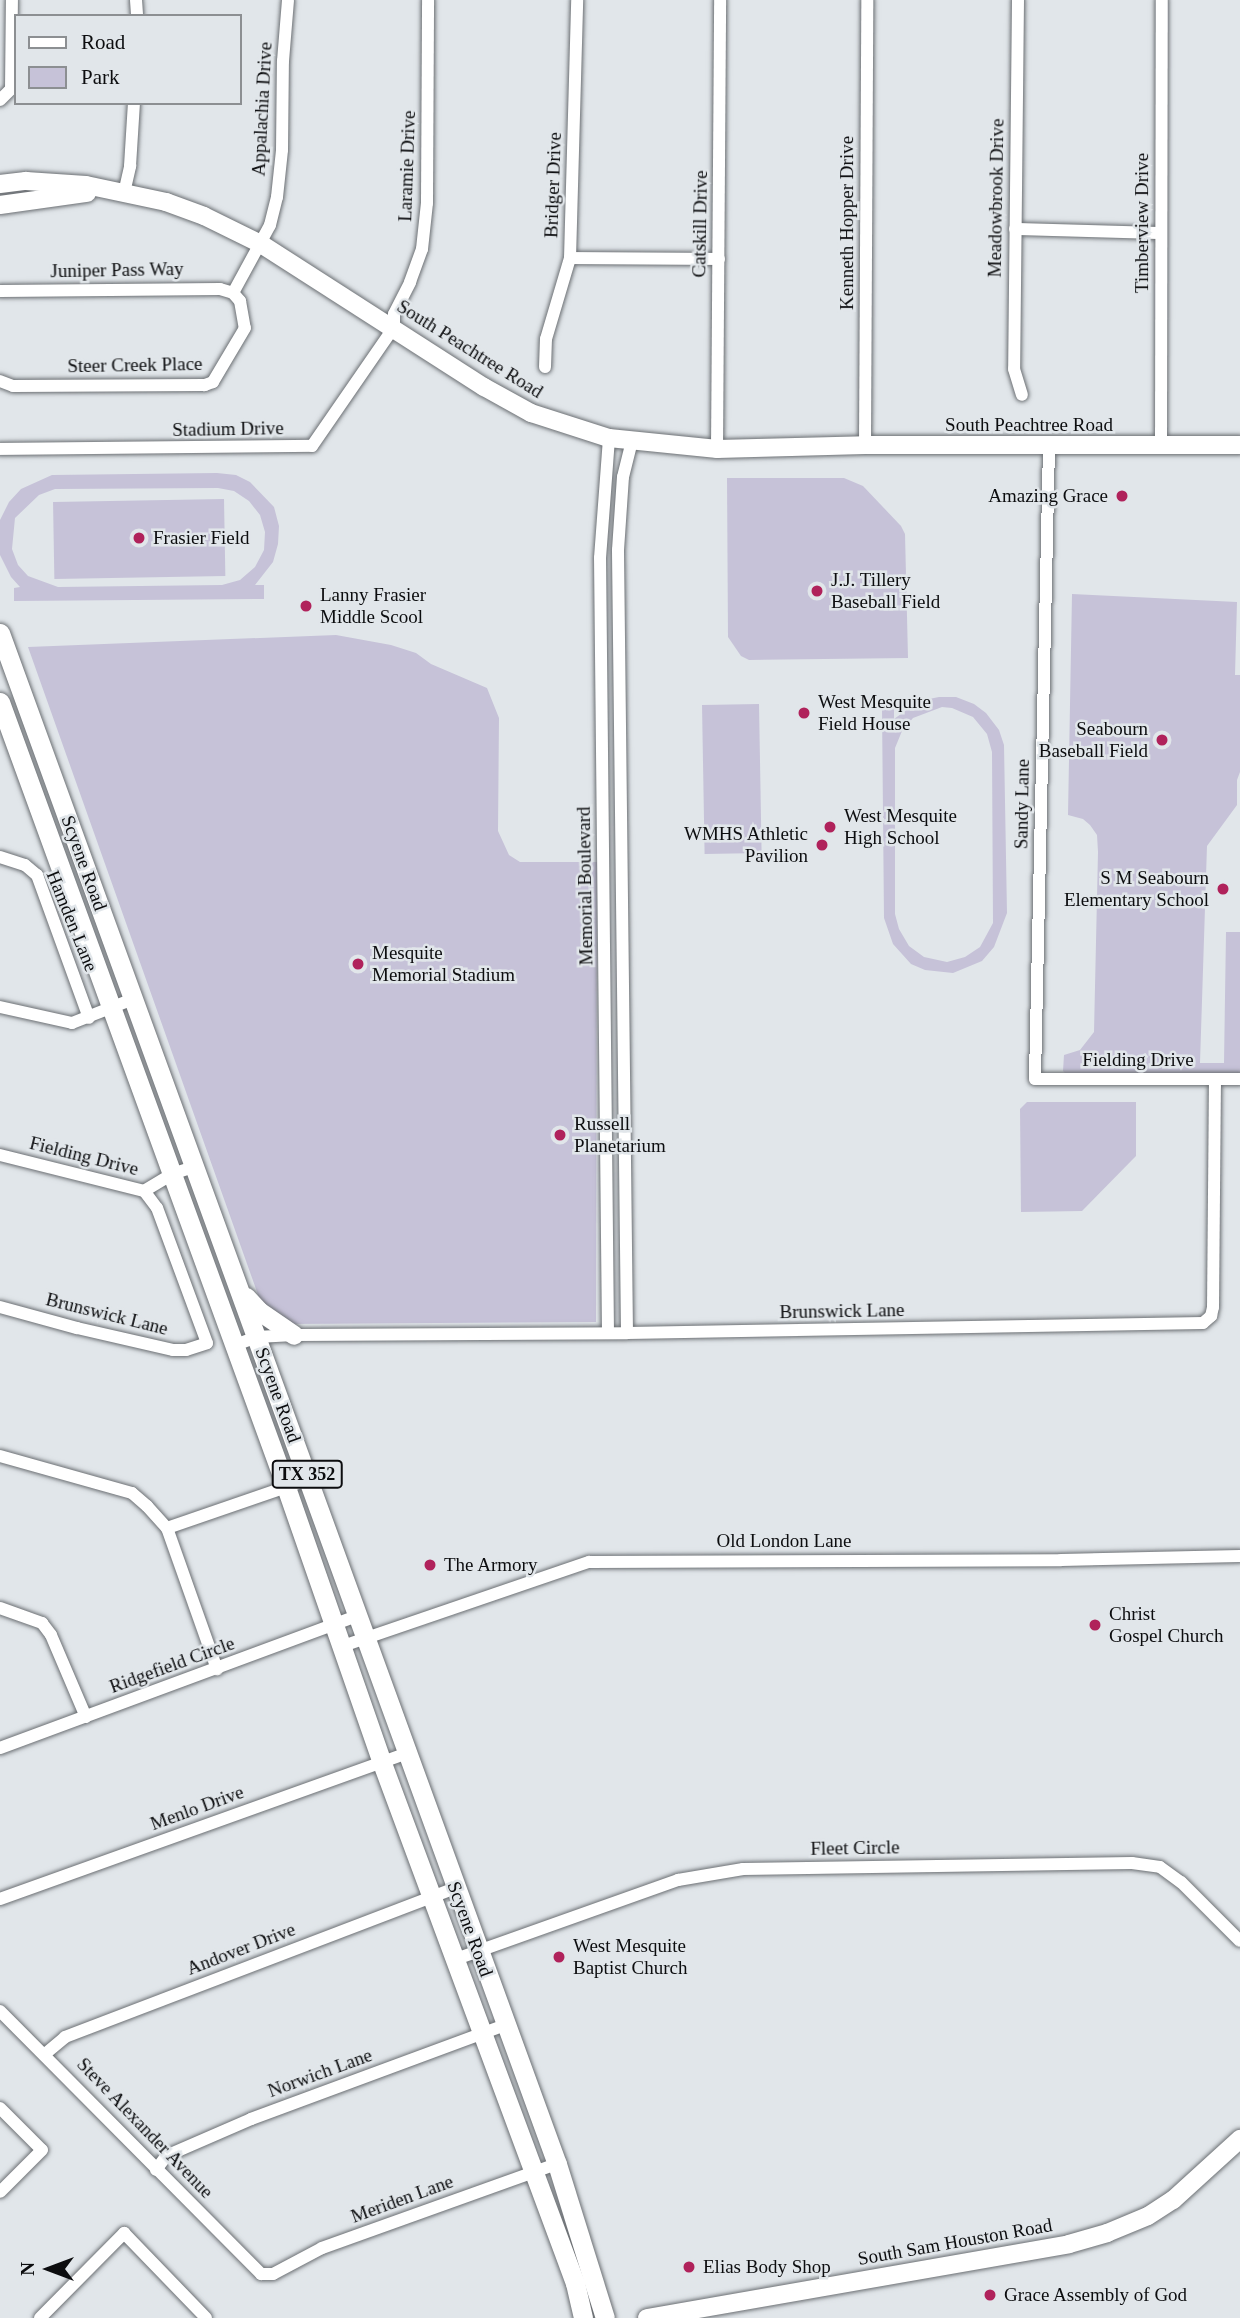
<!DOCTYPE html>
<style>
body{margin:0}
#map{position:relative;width:1240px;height:2318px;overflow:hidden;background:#e1e6ea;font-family:"Times New Roman",serif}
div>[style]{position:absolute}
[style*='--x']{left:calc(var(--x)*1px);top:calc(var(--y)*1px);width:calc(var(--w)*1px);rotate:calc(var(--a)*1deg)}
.green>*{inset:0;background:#c6c2d8;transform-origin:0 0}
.roads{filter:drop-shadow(0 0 2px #6b6f73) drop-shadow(0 0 2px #6b6f73)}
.street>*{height:12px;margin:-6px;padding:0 6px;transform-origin:6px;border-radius:6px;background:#fff}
.secondary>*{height:18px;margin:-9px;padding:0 9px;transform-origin:9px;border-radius:9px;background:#fff}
.primary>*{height:19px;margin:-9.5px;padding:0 9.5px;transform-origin:9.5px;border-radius:9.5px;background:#fff}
.dots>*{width:19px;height:19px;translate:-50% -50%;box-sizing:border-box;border:4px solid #e1e6ea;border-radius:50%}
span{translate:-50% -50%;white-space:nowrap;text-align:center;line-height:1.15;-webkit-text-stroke:5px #e1e6ea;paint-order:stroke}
.shield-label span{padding:2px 5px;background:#e1e6ea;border:2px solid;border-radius:5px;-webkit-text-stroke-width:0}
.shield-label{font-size:18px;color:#0c0d0f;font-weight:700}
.street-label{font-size:19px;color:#0c0d0f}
.poi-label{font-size:19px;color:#0c0d0f}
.right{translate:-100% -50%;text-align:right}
.left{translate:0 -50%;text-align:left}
.legend{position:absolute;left:14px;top:14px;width:228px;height:91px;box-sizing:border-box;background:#e1e6ea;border:2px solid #8c8f92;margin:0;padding:9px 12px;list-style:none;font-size:21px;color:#0c0d0f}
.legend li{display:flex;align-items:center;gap:14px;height:35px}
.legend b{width:35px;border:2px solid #8c8f92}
.north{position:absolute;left:14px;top:2234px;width:70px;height:70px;-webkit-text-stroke:5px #e1e6ea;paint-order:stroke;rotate:270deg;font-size:19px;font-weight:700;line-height:28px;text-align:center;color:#0c0d0f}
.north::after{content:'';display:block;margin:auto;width:24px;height:32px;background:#0c0d0f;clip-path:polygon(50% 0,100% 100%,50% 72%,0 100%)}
</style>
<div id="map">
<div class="green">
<div style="clip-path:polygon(evenodd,217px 473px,236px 475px,250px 482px,274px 507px,279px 526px,278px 544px,273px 562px,255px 585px,264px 585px,264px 599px,14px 601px,14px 588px,20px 587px,11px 577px,0 555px,0 520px,9px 502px,21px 489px,52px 475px,217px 473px,218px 488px,234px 491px,249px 501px,260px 515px,265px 532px,264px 550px,255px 567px,240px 580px,222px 585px,58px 587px,28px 576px,18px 565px,12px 549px,15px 518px,39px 495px,55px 489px,218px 488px)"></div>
<div style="clip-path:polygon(727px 478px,844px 478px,863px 486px,901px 526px,905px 534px,908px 658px,749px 660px,741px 656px,728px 637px)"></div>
<div style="left:224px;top:499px;width:77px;height:171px;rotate:89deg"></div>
<div style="clip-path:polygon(1072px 594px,1237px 602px,1235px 675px,1240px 675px,1240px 772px,1237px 780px,1237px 805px,1207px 846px,1200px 1063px,1224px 1063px,1226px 932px,1240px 932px,1240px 1076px,1067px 1075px,1063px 1071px,1064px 1055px,1080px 1050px,1094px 1032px,1098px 852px,1097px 835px,1090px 825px,1083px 819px,1068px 815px)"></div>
<div style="clip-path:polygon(336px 635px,391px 645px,416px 653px,431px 664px,487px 688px,499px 718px,498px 831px,509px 855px,520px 862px,597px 862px,596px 1322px,289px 1324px,262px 1306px,28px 647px)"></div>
<div style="clip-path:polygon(evenodd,939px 697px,956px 697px,974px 704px,986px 713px,999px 730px,1004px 745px,1007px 913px,994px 947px,982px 961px,953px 973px,925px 970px,911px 964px,893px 944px,884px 918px,882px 709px,894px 708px,894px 719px,919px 701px,939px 697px,942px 707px,952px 708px,973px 717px,987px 734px,992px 752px,993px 923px,980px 947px,965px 957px,947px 962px,924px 957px,909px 946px,899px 929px,895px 914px,895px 748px,902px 731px,913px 718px,942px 707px)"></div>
<div style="left:759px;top:704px;width:149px;height:57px;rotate:89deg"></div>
<div style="clip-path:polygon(1027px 1102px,1136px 1102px,1136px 1156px,1082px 1211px,1021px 1212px,1020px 1109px)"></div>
</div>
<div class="roads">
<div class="street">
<div style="--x:136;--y:0;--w:16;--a:86"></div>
<div style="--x:1018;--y:0;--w:369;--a:90.6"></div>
<div style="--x:1014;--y:369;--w:27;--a:73"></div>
<div style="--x:0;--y:100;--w:16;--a:-45"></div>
<div style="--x:11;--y:89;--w:89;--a:-89.4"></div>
<div style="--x:124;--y:193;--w:28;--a:-77"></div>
<div style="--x:130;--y:166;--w:63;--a:-86.4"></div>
<div style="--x:1015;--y:229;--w:146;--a:1.6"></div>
<div style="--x:570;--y:258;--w:149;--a:0.4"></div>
<div style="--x:0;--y:291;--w:220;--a:-0.5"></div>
<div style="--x:220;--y:289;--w:14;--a:17"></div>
<div style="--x:233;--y:293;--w:11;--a:49"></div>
<div style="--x:240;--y:301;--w:27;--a:80"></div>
<div style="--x:245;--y:328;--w:63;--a:120.7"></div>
<div style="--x:213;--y:382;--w:9;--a:159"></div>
<div style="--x:205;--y:385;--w:192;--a:179.7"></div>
<div style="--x:13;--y:386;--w:14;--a:-159"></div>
<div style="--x:233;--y:293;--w:77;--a:-61.4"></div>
<div style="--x:270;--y:225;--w:29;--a:-76"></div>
<div style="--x:277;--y:197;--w:47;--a:-83.9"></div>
<div style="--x:282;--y:150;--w:89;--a:-89.4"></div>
<div style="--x:283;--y:61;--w:61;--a:-85.3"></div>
<div style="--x:545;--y:367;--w:28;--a:-88"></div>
<div style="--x:546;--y:339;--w:84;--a:-73.5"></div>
<div style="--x:570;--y:258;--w:258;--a:-88.4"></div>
<div style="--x:865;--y:445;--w:445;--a:-89.7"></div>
<div style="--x:1049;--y:446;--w:633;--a:91.27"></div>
<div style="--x:1035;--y:1079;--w:205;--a:0"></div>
<div style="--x:1161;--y:446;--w:446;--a:-89.9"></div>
<div style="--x:0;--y:449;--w:312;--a:-0.6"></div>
<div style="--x:312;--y:446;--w:145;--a:-55.4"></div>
<div style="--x:394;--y:327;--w:13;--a:-90"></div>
<div style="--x:394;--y:314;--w:36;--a:-63"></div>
<div style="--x:410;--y:282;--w:35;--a:-70"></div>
<div style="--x:422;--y:249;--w:46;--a:-83.8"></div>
<div style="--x:427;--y:203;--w:203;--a:-89.7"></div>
<div style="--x:717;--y:449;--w:449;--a:-89.6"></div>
<div style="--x:0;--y:857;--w:26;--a:18"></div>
<div style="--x:25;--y:865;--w:16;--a:40"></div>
<div style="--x:37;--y:875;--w:152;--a:70"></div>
<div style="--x:0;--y:1007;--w:74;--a:12.5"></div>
<div style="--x:72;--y:1023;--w:66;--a:-21.5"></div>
<div style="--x:0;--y:1155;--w:148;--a:14"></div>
<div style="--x:144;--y:1191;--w:33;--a:-31"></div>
<div style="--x:172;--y:1174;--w:23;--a:-18"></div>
<div style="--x:0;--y:1307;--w:80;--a:15.3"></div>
<div style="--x:77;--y:1328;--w:98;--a:12.9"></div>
<div style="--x:173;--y:1350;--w:13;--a:0"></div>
<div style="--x:186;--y:1350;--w:22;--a:-18"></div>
<div style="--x:207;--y:1343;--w:144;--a:-110.3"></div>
<div style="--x:157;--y:1208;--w:21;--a:-127"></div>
<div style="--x:608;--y:1333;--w:775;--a:-90.59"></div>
<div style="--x:600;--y:558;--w:120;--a:-85.7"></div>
<div style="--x:627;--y:1333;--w:783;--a:-90.66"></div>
<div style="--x:618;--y:550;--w:73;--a:-86.1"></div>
<div style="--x:623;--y:477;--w:36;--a:-76"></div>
<div style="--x:235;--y:1345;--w:23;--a:-20"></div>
<div style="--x:257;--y:1337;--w:37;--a:-3"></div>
<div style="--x:294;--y:1335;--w:333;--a:-0.3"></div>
<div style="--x:627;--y:1333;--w:576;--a:-0.99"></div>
<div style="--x:1203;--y:1323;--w:11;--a:-41"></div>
<div style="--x:1211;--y:1316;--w:9;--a:-77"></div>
<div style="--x:1213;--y:1307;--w:228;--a:-89.5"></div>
<div style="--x:0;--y:1456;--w:137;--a:15.7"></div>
<div style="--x:132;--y:1493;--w:20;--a:41"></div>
<div style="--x:147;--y:1506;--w:30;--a:48"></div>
<div style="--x:167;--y:1528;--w:150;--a:70.5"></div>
<div style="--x:167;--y:1528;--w:150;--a:-19"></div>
<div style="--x:0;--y:1608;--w:45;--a:19.7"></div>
<div style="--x:42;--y:1623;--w:15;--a:53"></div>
<div style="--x:51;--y:1635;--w:89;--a:66.9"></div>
<div style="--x:343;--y:1646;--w:260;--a:-18.9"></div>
<div style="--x:589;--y:1562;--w:472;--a:-0.2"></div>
<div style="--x:1061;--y:1560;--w:179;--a:-1.3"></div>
<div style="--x:0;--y:1748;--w:380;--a:-20.3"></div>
<div style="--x:0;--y:1899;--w:431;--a:-19.7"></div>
<div style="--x:456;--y:1959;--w:236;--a:-19.6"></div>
<div style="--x:678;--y:1880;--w:66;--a:-9.6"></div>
<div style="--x:743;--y:1869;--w:389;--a:-0.9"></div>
<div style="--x:1132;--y:1863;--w:28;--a:8"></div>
<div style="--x:1160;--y:1867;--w:26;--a:36"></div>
<div style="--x:1181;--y:1882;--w:83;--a:45"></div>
<div style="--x:0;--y:2011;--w:371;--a:45.2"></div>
<div style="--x:261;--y:2274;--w:12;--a:0"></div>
<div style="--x:273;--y:2274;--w:55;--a:-28"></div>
<div style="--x:322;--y:2248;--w:250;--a:-19.7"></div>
<div style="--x:45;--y:2054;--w:26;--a:-40"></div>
<div style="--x:65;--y:2037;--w:417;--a:-20.9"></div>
<div style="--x:0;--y:2108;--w:59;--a:45"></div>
<div style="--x:42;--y:2150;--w:59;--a:135"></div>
<div style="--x:156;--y:2170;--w:17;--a:-54"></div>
<div style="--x:166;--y:2156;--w:93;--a:-23.5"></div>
<div style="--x:251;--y:2119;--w:271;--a:-20.3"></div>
<div style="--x:40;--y:2318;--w:120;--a:-45.3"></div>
<div style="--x:124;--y:2233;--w:118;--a:46"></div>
</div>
<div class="secondary">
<div style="--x:0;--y:184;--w:26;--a:-7"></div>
<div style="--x:26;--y:181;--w:60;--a:3.8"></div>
<div style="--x:86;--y:185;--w:82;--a:12"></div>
<div style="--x:166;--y:202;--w:40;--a:20.2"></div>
<div style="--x:204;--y:216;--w:64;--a:26.2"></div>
<div style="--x:261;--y:244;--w:265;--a:32.7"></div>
<div style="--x:484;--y:387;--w:54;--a:29"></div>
<div style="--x:531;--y:413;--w:82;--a:17.8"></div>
<div style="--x:609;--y:438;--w:109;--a:5.8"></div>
<div style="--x:717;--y:449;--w:148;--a:-1.5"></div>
<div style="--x:865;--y:445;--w:375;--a:0"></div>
<div style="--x:0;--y:205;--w:88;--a:-7.9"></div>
<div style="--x:647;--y:2318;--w:428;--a:-9.9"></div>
<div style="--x:1069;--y:2244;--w:40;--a:-16"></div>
<div style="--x:1107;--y:2233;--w:44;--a:-22.5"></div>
<div style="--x:1148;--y:2216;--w:30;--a:-33"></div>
<div style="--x:1173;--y:2200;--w:91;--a:-42.3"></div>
</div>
<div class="primary">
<div style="--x:0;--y:633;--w:1629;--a:70.01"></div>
<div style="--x:557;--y:2164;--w:161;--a:72.7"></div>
<div style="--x:0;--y:702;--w:835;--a:69.98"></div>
<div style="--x:286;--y:1487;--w:292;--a:70.8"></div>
<div style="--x:382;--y:1763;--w:555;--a:69.64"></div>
<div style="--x:575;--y:2283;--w:36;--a:77"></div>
<div style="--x:246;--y:1297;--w:19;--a:47"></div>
<div style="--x:259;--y:1311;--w:42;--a:34.4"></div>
</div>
</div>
<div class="dots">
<div style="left:1122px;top:496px;background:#b0225b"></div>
<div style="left:139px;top:538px;background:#b0225b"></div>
<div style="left:817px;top:591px;background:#b0225b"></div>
<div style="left:306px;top:606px;background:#b0225b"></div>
<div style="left:804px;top:713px;background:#b0225b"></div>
<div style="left:1162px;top:740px;background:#b0225b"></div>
<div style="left:830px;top:827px;background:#b0225b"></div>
<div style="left:822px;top:845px;background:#b0225b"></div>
<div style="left:1223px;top:889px;background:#b0225b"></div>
<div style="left:358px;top:964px;background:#b0225b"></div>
<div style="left:560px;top:1135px;background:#b0225b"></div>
<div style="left:430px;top:1565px;background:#b0225b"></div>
<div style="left:1095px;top:1625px;background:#b0225b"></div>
<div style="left:559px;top:1957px;background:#b0225b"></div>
<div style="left:689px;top:2267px;background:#b0225b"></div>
<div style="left:990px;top:2295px;background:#b0225b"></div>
</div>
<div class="shield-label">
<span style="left:307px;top:1474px">TX 352</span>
</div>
<div class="street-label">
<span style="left:262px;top:109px;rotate:-87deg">Appalachia Drive</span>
<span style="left:407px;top:166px;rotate:-88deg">Laramie Drive</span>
<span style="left:553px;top:185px;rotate:-88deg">Bridger Drive</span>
<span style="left:996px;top:198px;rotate:-89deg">Meadowbrook Drive</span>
<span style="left:847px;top:223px;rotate:-90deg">Kenneth Hopper Drive</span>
<span style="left:1142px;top:223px;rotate:-90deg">Timberview Drive</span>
<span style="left:700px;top:224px;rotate:-89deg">Catskill Drive</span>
<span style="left:117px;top:270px;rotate:-1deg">Juniper Pass Way</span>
<span style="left:470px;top:349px;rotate:32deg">South Peachtree Road</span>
<span style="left:135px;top:365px;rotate:-1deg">Steer Creek Place</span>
<span style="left:1029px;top:425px">South Peachtree Road</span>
<span style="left:228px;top:429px;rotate:-1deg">Stadium Drive</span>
<span style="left:1022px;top:804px;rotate:-89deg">Sandy Lane</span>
<span style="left:84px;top:863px;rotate:70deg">Scyene Road</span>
<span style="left:585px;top:886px;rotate:-91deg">Memorial Boulevard</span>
<span style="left:72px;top:921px;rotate:68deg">Hamden Lane</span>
<span style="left:1138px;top:1060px">Fielding Drive</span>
<span style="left:84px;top:1156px;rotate:14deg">Fielding Drive</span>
<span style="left:842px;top:1311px;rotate:-1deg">Brunswick Lane</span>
<span style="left:107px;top:1314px;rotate:14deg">Brunswick Lane</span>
<span style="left:278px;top:1395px;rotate:70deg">Scyene Road</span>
<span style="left:784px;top:1541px">Old London Lane</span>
<span style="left:172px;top:1665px;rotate:-20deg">Ridgefield Circle</span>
<span style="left:197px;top:1808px;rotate:-20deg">Menlo Drive</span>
<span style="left:855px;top:1848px;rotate:-1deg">Fleet Circle</span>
<span style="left:470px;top:1929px;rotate:70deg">Scyene Road</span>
<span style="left:241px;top:1949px;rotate:-21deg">Andover Drive</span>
<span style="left:320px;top:2073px;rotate:-20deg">Norwich Lane</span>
<span style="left:145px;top:2128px;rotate:46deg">Steve Alexander Avenue</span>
<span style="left:402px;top:2199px;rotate:-20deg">Meriden Lane</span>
<span style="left:955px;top:2242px;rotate:-10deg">South Sam Houston Road</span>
</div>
<div class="poi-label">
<span class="right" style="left:1108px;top:496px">Amazing Grace</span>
<span class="left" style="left:153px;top:538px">Frasier Field</span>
<span class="left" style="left:831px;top:591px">J.J. Tillery<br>Baseball Field</span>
<span class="left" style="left:320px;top:606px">Lanny Frasier<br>Middle Scool</span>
<span class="left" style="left:818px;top:713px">West Mesquite<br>Field House</span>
<span class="right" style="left:1148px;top:740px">Seabourn<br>Baseball Field</span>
<span class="left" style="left:844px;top:827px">West Mesquite<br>High School</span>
<span class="right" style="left:808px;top:845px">WMHS Athletic<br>Pavilion</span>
<span class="right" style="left:1209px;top:889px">S M Seabourn<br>Elementary School</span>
<span class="left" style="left:372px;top:964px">Mesquite<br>Memorial Stadium</span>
<span class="left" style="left:574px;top:1135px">Russell<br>Planetarium</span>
<span class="left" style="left:444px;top:1565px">The Armory</span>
<span class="left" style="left:1109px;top:1625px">Christ<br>Gospel Church</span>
<span class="left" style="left:573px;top:1957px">West Mesquite<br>Baptist Church</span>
<span class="left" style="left:703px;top:2267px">Elias Body Shop</span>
<span class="left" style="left:1004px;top:2295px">Grace Assembly of God</span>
</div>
<ul class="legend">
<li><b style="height:9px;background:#fff"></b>Road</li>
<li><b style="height:19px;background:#c6c2d8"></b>Park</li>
</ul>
<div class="north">N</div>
</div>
